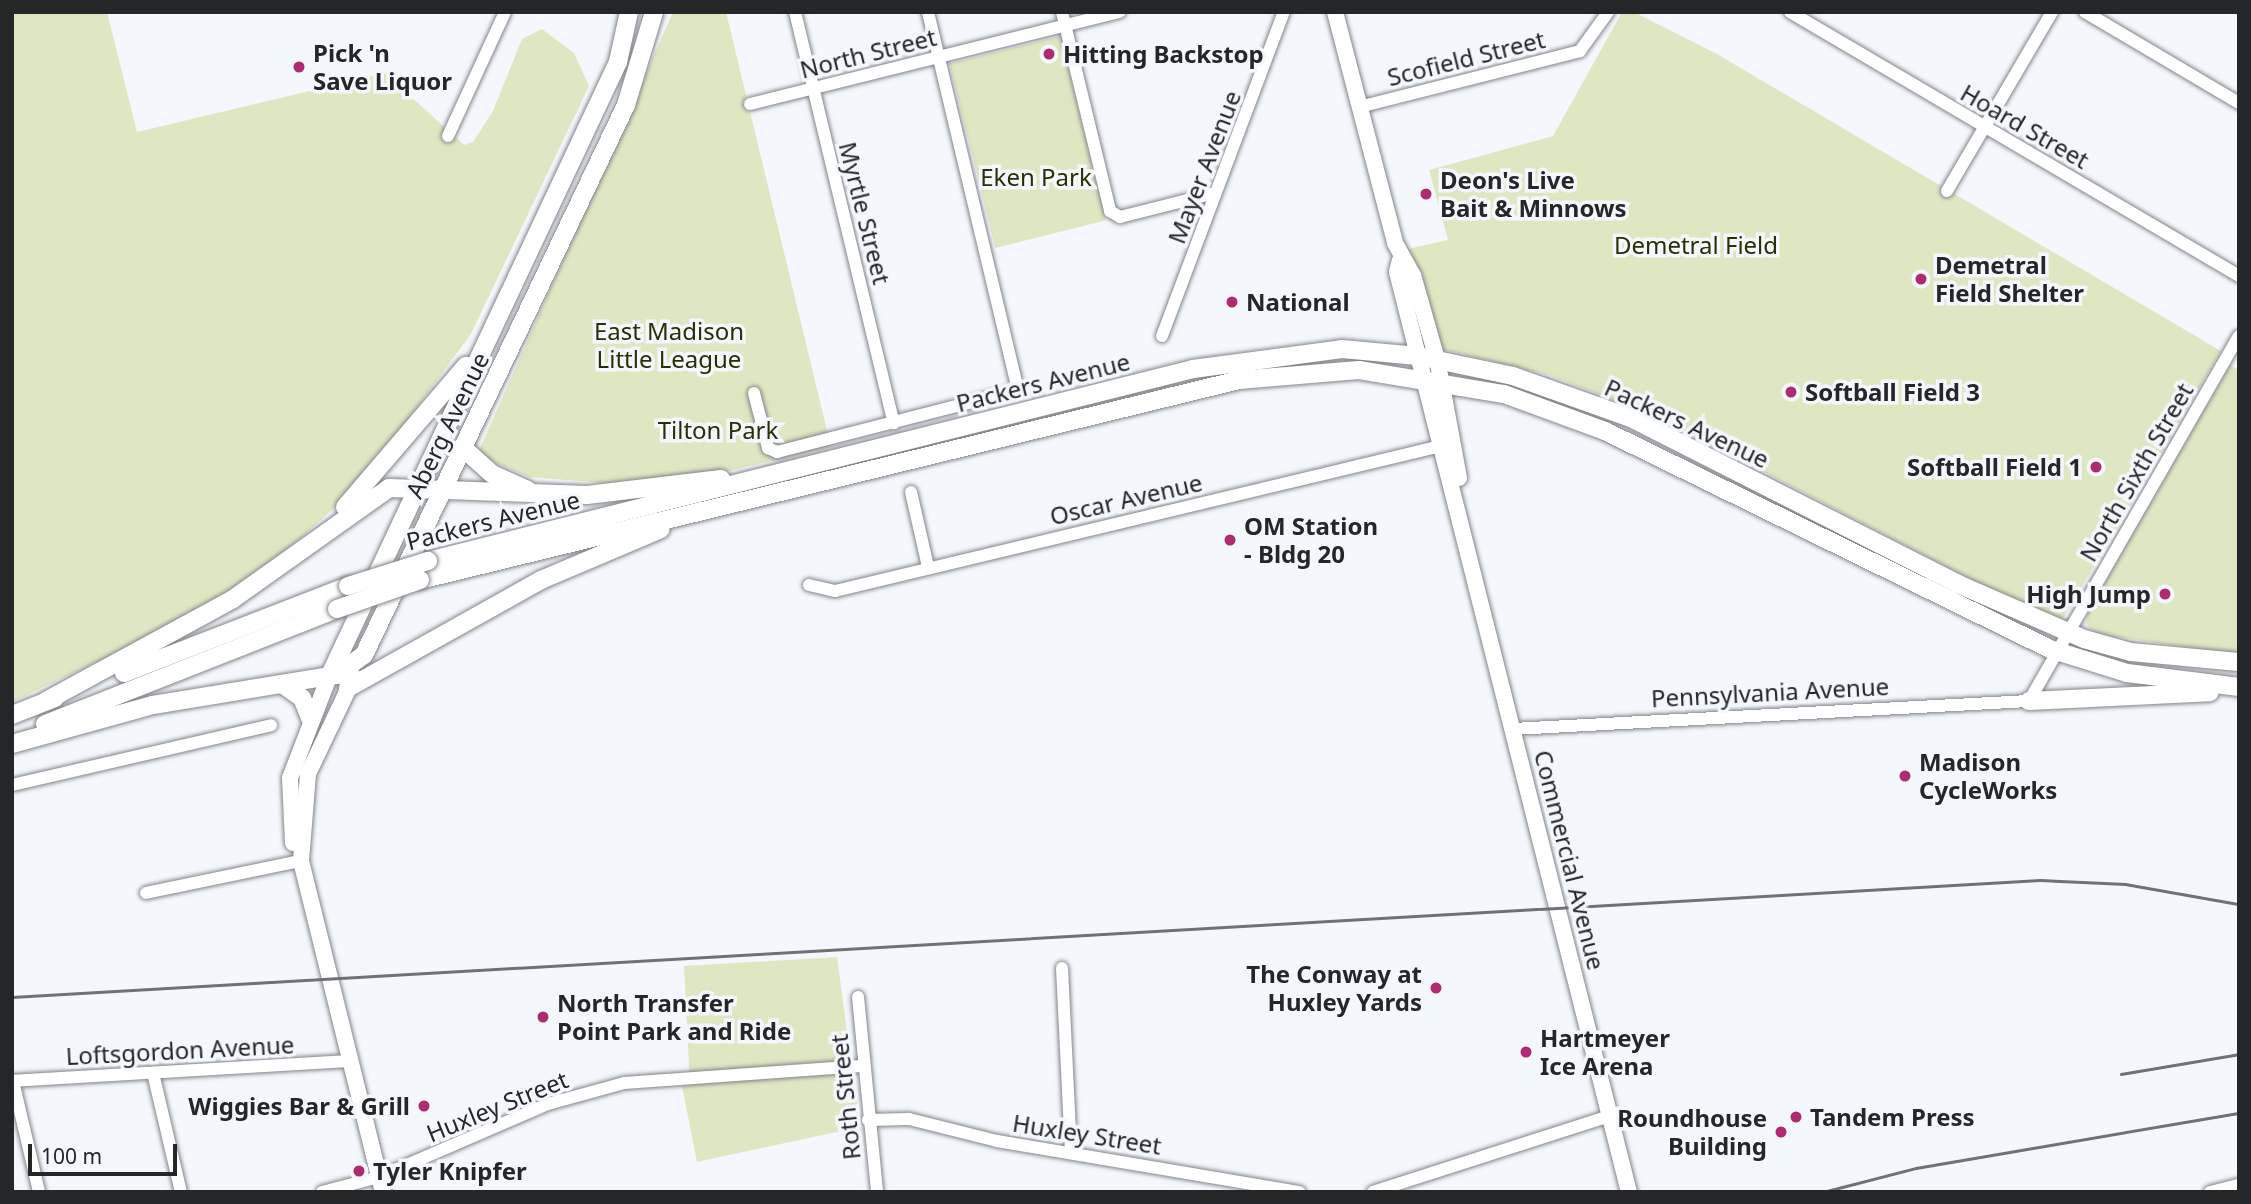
<!DOCTYPE html>
<style>
body{margin:0}
#map{position:relative;width:2251px;height:1204px;overflow:hidden;background:#f4f8fd;font-family:"Noto Sans",sans-serif}
div>[style]{position:absolute}
[style*='--x']{left:calc(var(--x)*1px);top:calc(var(--y)*1px);width:calc(var(--w)*1px);rotate:calc(var(--a)*1deg)}
.green>*{inset:0;background:#dfe7c2;transform-origin:0 0}
.roads{filter:drop-shadow(0 0 2px #81858a) drop-shadow(0 0 2px #81858a)}
.street>*{height:12px;margin:-6px;padding:0 6px;transform-origin:6px;border-radius:6px;background:#fff}
.secondary>*{height:16px;margin:-8px;padding:0 8px;transform-origin:8px;border-radius:8px;background:#fff}
.primary>*{height:18px;margin:-9px;padding:0 9px;transform-origin:9px;border-radius:9px;background:#fff}
.rail>*{height:2.5px;margin:-1.25px;padding:0 1.25px;transform-origin:1.25px;border-radius:1.25px;background:#6f7274}
.bridges{filter:drop-shadow(0 0 2px #81858a) drop-shadow(0 0 2px #81858a)}
.primary-bridge>*{height:18px;margin:-9px;padding:0 9px;transform-origin:9px;border-radius:9px;background:#fff}
.dots>*{width:19px;height:19px;translate:-50% -50%;box-sizing:border-box;border:4px solid #f4f8fd;border-radius:50%}
span{translate:-50% -50%;white-space:nowrap;text-align:center;line-height:1.15;-webkit-text-stroke:7px #f4f8fd;paint-order:stroke}
.poi-label{font-size:24px;color:#242627;font-weight:700}
.left{translate:0 -50%;text-align:left}
.right{translate:-100% -50%;text-align:right}
.street-label{font-size:24px;color:#242627}
.park-label{font-size:24px;color:#292f00}
.frame{position:absolute;inset:0;border:14px solid #242627;pointer-events:none}
.scale{position:absolute;left:28px;top:1144px;width:149px;height:32px;box-sizing:border-box;border:4px solid #242627;border-top:0;padding-left:9px;font-size:21px;line-height:24px;white-space:nowrap;color:#242627;-webkit-text-stroke:5px #f4f8fd;paint-order:stroke}
</style>
<div id="map">
<div class="green">
<div style="clip-path:polygon(12px 12px,107px 12px,137px 132px,385px 73px,464px 145px,473px 142px,493px 111px,522px 39px,542px 29px,574px 53px,589px 86px,471px 334px,358px 487px,287px 550px,191px 617px,12px 702px)"></div>
<div style="clip-path:polygon(673px 12px,726px 12px,831px 447px,729px 471px,606px 483px,529px 477px,477px 455px)"></div>
<div style="clip-path:polygon(1622px 12px,1634px 12px,1717px 54px,2221px 351px,2059px 625px,1658px 417px,1549px 375px,1442px 349px,1408px 249px,1448px 240px,1429px 170px,1553px 136px)"></div>
<div style="left:1060px;top:36px;width:190px;height:114px;rotate:76deg"></div>
<div style="clip-path:polygon(2230px 365px,2239px 370px,2239px 655px,2096px 634px,2086px 624px,2088px 612px)"></div>
<div style="clip-path:polygon(837px 957px,860px 1127px,697px 1162px,682px 1086px,690px 1085px,684px 966px)"></div>
</div>
<div class="roads">
<div class="street">
<div style="--x:795;--y:12;--w:423;--a:76.5"></div>
<div style="--x:1062;--y:12;--w:205;--a:76.4"></div>
<div style="--x:1110;--y:211;--w:12;--a:31"></div>
<div style="--x:1120;--y:217;--w:98;--a:-14.2"></div>
<div style="--x:1790;--y:12;--w:521;--a:30.45"></div>
<div style="--x:2085;--y:12;--w:179;--a:30.6"></div>
<div style="--x:750;--y:104;--w:381;--a:-14"></div>
<div style="--x:1359;--y:107;--w:228;--a:-14.2"></div>
<div style="--x:1580;--y:51;--w:48;--a:-54.3"></div>
<div style="--x:448;--y:136;--w:136;--a:-65.3"></div>
<div style="--x:1947;--y:191;--w:208;--a:-59.6"></div>
<div style="--x:1162;--y:336;--w:346;--a:-69.4"></div>
<div style="--x:754;--y:393;--w:57;--a:75.7"></div>
<div style="--x:768;--y:448;--w:10;--a:24"></div>
<div style="--x:777;--y:452;--w:249;--a:-14.4"></div>
<div style="--x:1018;--y:390;--w:389;--a:-103.4"></div>
<div style="--x:911;--y:492;--w:77;--a:77.2"></div>
<div style="--x:809;--y:585;--w:27;--a:13"></div>
<div style="--x:835;--y:591;--w:631;--a:-13.46"></div>
<div style="--x:1513;--y:729;--w:517;--a:-3.11"></div>
<div style="--x:2029;--y:701;--w:421;--a:-60.1"></div>
<div style="--x:12;--y:785;--w:266;--a:-13"></div>
<div style="--x:146;--y:893;--w:158;--a:-11.7"></div>
<div style="--x:1062;--y:968;--w:185;--a:87.2"></div>
<div style="--x:858;--y:997;--w:196;--a:84.4"></div>
<div style="--x:153;--y:1073;--w:122;--a:76.8"></div>
<div style="--x:12;--y:1081;--w:340;--a:-3.4"></div>
<div style="--x:13;--y:1081;--w:114;--a:76.8"></div>
<div style="--x:868;--y:1120;--w:41;--a:-1.4"></div>
<div style="--x:909;--y:1119;--w:91;--a:14"></div>
<div style="--x:997;--y:1141;--w:307;--a:9.6"></div>
<div style="--x:322;--y:1192;--w:59;--a:-14.7"></div>
<div style="--x:379;--y:1177;--w:184;--a:-23.4"></div>
<div style="--x:548;--y:1104;--w:79;--a:-15.4"></div>
<div style="--x:624;--y:1083;--w:238;--a:-4.1"></div>
<div style="--x:1373;--y:1192;--w:249;--a:-17.8"></div>
<div style="--x:2210;--y:1192;--w:30;--a:-14"></div>
</div>
<div class="secondary">
<div style="--x:1335;--y:12;--w:239;--a:75.4"></div>
<div style="--x:1395;--y:243;--w:37;--a:61"></div>
<div style="--x:1413;--y:275;--w:87;--a:74.1"></div>
<div style="--x:1437;--y:359;--w:121;--a:79.5"></div>
<div style="--x:1400;--y:260;--w:12;--a:104"></div>
<div style="--x:1397;--y:272;--w:949;--a:75.85"></div>
<div style="--x:354;--y:677;--w:107;--a:115.4"></div>
<div style="--x:308;--y:774;--w:87;--a:94.6"></div>
<div style="--x:301;--y:861;--w:341;--a:76.1"></div>
<div style="--x:293;--y:843;--w:65;--a:-92.6"></div>
<div style="--x:290;--y:778;--w:108;--a:-68.9"></div>
</div>
<div class="primary">
<div style="--x:462;--y:447;--w:40;--a:42"></div>
<div style="--x:492;--y:474;--w:39;--a:24"></div>
<div style="--x:345;--y:507;--w:186;--a:-49.4"></div>
<div style="--x:428;--y:561;--w:789;--a:-14.09"></div>
<div style="--x:1193;--y:369;--w:150;--a:-7.6"></div>
<div style="--x:1342;--y:349;--w:76;--a:5.3"></div>
<div style="--x:1418;--y:356;--w:97;--a:11.9"></div>
<div style="--x:1513;--y:376;--w:125;--a:19.6"></div>
<div style="--x:1631;--y:418;--w:367;--a:26.9"></div>
<div style="--x:1958;--y:584;--w:137;--a:23.6"></div>
<div style="--x:2084;--y:639;--w:49;--a:15.5"></div>
<div style="--x:2131;--y:652;--w:108;--a:5.3"></div>
<div style="--x:420;--y:580;--w:843;--a:-13.72"></div>
<div style="--x:1239;--y:380;--w:120;--a:-4.8"></div>
<div style="--x:1359;--y:370;--w:147;--a:9.4"></div>
<div style="--x:1504;--y:394;--w:108;--a:20.1"></div>
<div style="--x:1605;--y:431;--w:499;--a:26.1"></div>
<div style="--x:2053;--y:650;--w:77;--a:17.3"></div>
<div style="--x:2127;--y:673;--w:113;--a:7.1"></div>
<div style="--x:124;--y:673;--w:240;--a:-21.2"></div>
<div style="--x:329;--y:677;--w:680;--a:-64.83"></div>
<div style="--x:618;--y:62;--w:51;--a:-77.6"></div>
<div style="--x:282;--y:684;--w:24;--a:35"></div>
<div style="--x:302;--y:698;--w:22;--a:68"></div>
<div style="--x:348;--y:688;--w:221;--a:-29.2"></div>
<div style="--x:541;--y:580;--w:130;--a:-23"></div>
<div style="--x:46;--y:701;--w:213;--a:-28.6"></div>
<div style="--x:233;--y:599;--w:191;--a:-35.4"></div>
<div style="--x:389;--y:488;--w:198;--a:2"></div>
<div style="--x:587;--y:495;--w:135;--a:-6.8"></div>
<div style="--x:2029;--y:701;--w:181;--a:-2.8"></div>
<div style="--x:12;--y:715;--w:46;--a:-21.6"></div>
<div style="--x:45;--y:724;--w:314;--a:-21.5"></div>
<div style="--x:12;--y:744;--w:146;--a:-15.5"></div>
<div style="--x:153;--y:705;--w:186;--a:-9.3"></div>
<div style="--x:337;--y:675;--w:34;--a:-37"></div>
<div style="--x:364;--y:655;--w:609;--a:-64.53"></div>
<div style="--x:626;--y:105;--w:97;--a:-73.2"></div>
</div>
</div>
<div class="rail">
<div style="--x:12;--y:997;--w:2031;--a:-3.3"></div>
<div style="--x:2040;--y:880;--w:85;--a:2.7"></div>
<div style="--x:2125;--y:884;--w:116;--a:10"></div>
<div style="--x:2121;--y:1074;--w:120;--a:-9.6"></div>
<div style="--x:1823;--y:1192;--w:96;--a:-14.5"></div>
<div style="--x:1916;--y:1168;--w:328;--a:-9.7"></div>
</div>
<div class="bridges">
<div class="primary-bridge">
<div style="--x:348;--y:586;--w:84;--a:-17.4"></div>
<div style="--x:337;--y:609;--w:88;--a:-19.3"></div>
</div>
</div>
<div class="dots">
<div style="left:1049px;top:54px;background:#af2a70"></div>
<div style="left:299px;top:67px;background:#af2a70"></div>
<div style="left:1426px;top:194px;background:#af2a70"></div>
<div style="left:1921px;top:279px;background:#af2a70"></div>
<div style="left:1232px;top:302px;background:#af2a70"></div>
<div style="left:1791px;top:392px;background:#af2a70"></div>
<div style="left:2096px;top:467px;background:#af2a70"></div>
<div style="left:1230px;top:540px;background:#af2a70"></div>
<div style="left:2165px;top:594px;background:#af2a70"></div>
<div style="left:1905px;top:776px;background:#af2a70"></div>
<div style="left:1436px;top:988px;background:#af2a70"></div>
<div style="left:543px;top:1017px;background:#af2a70"></div>
<div style="left:1526px;top:1052px;background:#af2a70"></div>
<div style="left:424px;top:1106px;background:#af2a70"></div>
<div style="left:1796px;top:1117px;background:#af2a70"></div>
<div style="left:1781px;top:1132px;background:#af2a70"></div>
<div style="left:359px;top:1171px;background:#af2a70"></div>
</div>
<div class="poi-label">
<span class="left" style="left:313px;top:67px">Pick 'n<br>Save Liquor</span>
<span class="left" style="left:1063px;top:54px">Hitting Backstop</span>
<span class="left" style="left:1440px;top:194px">Deon's Live<br>Bait &amp; Minnows</span>
<span class="left" style="left:1935px;top:279px">Demetral<br>Field Shelter</span>
<span class="left" style="left:1246px;top:302px">National</span>
<span class="left" style="left:1805px;top:392px">Softball Field 3</span>
<span class="right" style="left:2082px;top:467px">Softball Field 1</span>
<span class="left" style="left:1244px;top:540px">OM Station<br>- Bldg 20</span>
<span class="right" style="left:2151px;top:594px">High Jump</span>
<span class="left" style="left:1919px;top:776px">Madison<br>CycleWorks</span>
<span class="right" style="left:1422px;top:988px">The Conway at<br>Huxley Yards</span>
<span class="left" style="left:557px;top:1017px">North Transfer<br>Point Park and Ride</span>
<span class="left" style="left:1540px;top:1052px">Hartmeyer<br>Ice Arena</span>
<span class="right" style="left:410px;top:1106px">Wiggies Bar &amp; Grill</span>
<span class="left" style="left:1810px;top:1117px">Tandem Press</span>
<span class="right" style="left:1767px;top:1132px">Roundhouse<br>Building</span>
<span class="left" style="left:373px;top:1171px">Tyler Knipfer</span>
</div>
<div class="street-label">
<span style="left:868px;top:53px;rotate:-14deg">North Street</span>
<span style="left:1466px;top:58px;rotate:-14deg">Scofield Street</span>
<span style="left:2025px;top:126px;rotate:30deg">Hoard Street</span>
<span style="left:1204px;top:167px;rotate:-69deg">Mayer Avenue</span>
<span style="left:865px;top:213px;rotate:76deg">Myrtle Street</span>
<span style="left:1043px;top:382px;rotate:-14deg">Packers Avenue</span>
<span style="left:1687px;top:423px;rotate:25deg">Packers Avenue</span>
<span style="left:447px;top:425px;rotate:-64deg">Aberg Avenue</span>
<span style="left:2136px;top:472px;rotate:-60deg">North Sixth Street</span>
<span style="left:1126px;top:499px;rotate:-13deg">Oscar Avenue</span>
<span style="left:493px;top:520px;rotate:-14deg">Packers Avenue</span>
<span style="left:1770px;top:692px;rotate:-3deg">Pennsylvania Avenue</span>
<span style="left:1570px;top:860px;rotate:76deg">Commercial Avenue</span>
<span style="left:180px;top:1050px;rotate:-3deg">Loftsgordon Avenue</span>
<span style="left:845px;top:1097px;rotate:-96deg">Roth Street</span>
<span style="left:497px;top:1106px;rotate:-22deg">Huxley Street</span>
<span style="left:1087px;top:1134px;rotate:9deg">Huxley Street</span>
</div>
<div class="park-label">
<span style="left:1036px;top:177px">Eken Park</span>
<span style="left:1696px;top:245px">Demetral Field</span>
<span style="left:669px;top:345px">East Madison<br>Little League</span>
<span style="left:718px;top:430px">Tilton Park</span>
</div>
<div class="frame"></div>
<div class="scale">100 m</div>
</div>
